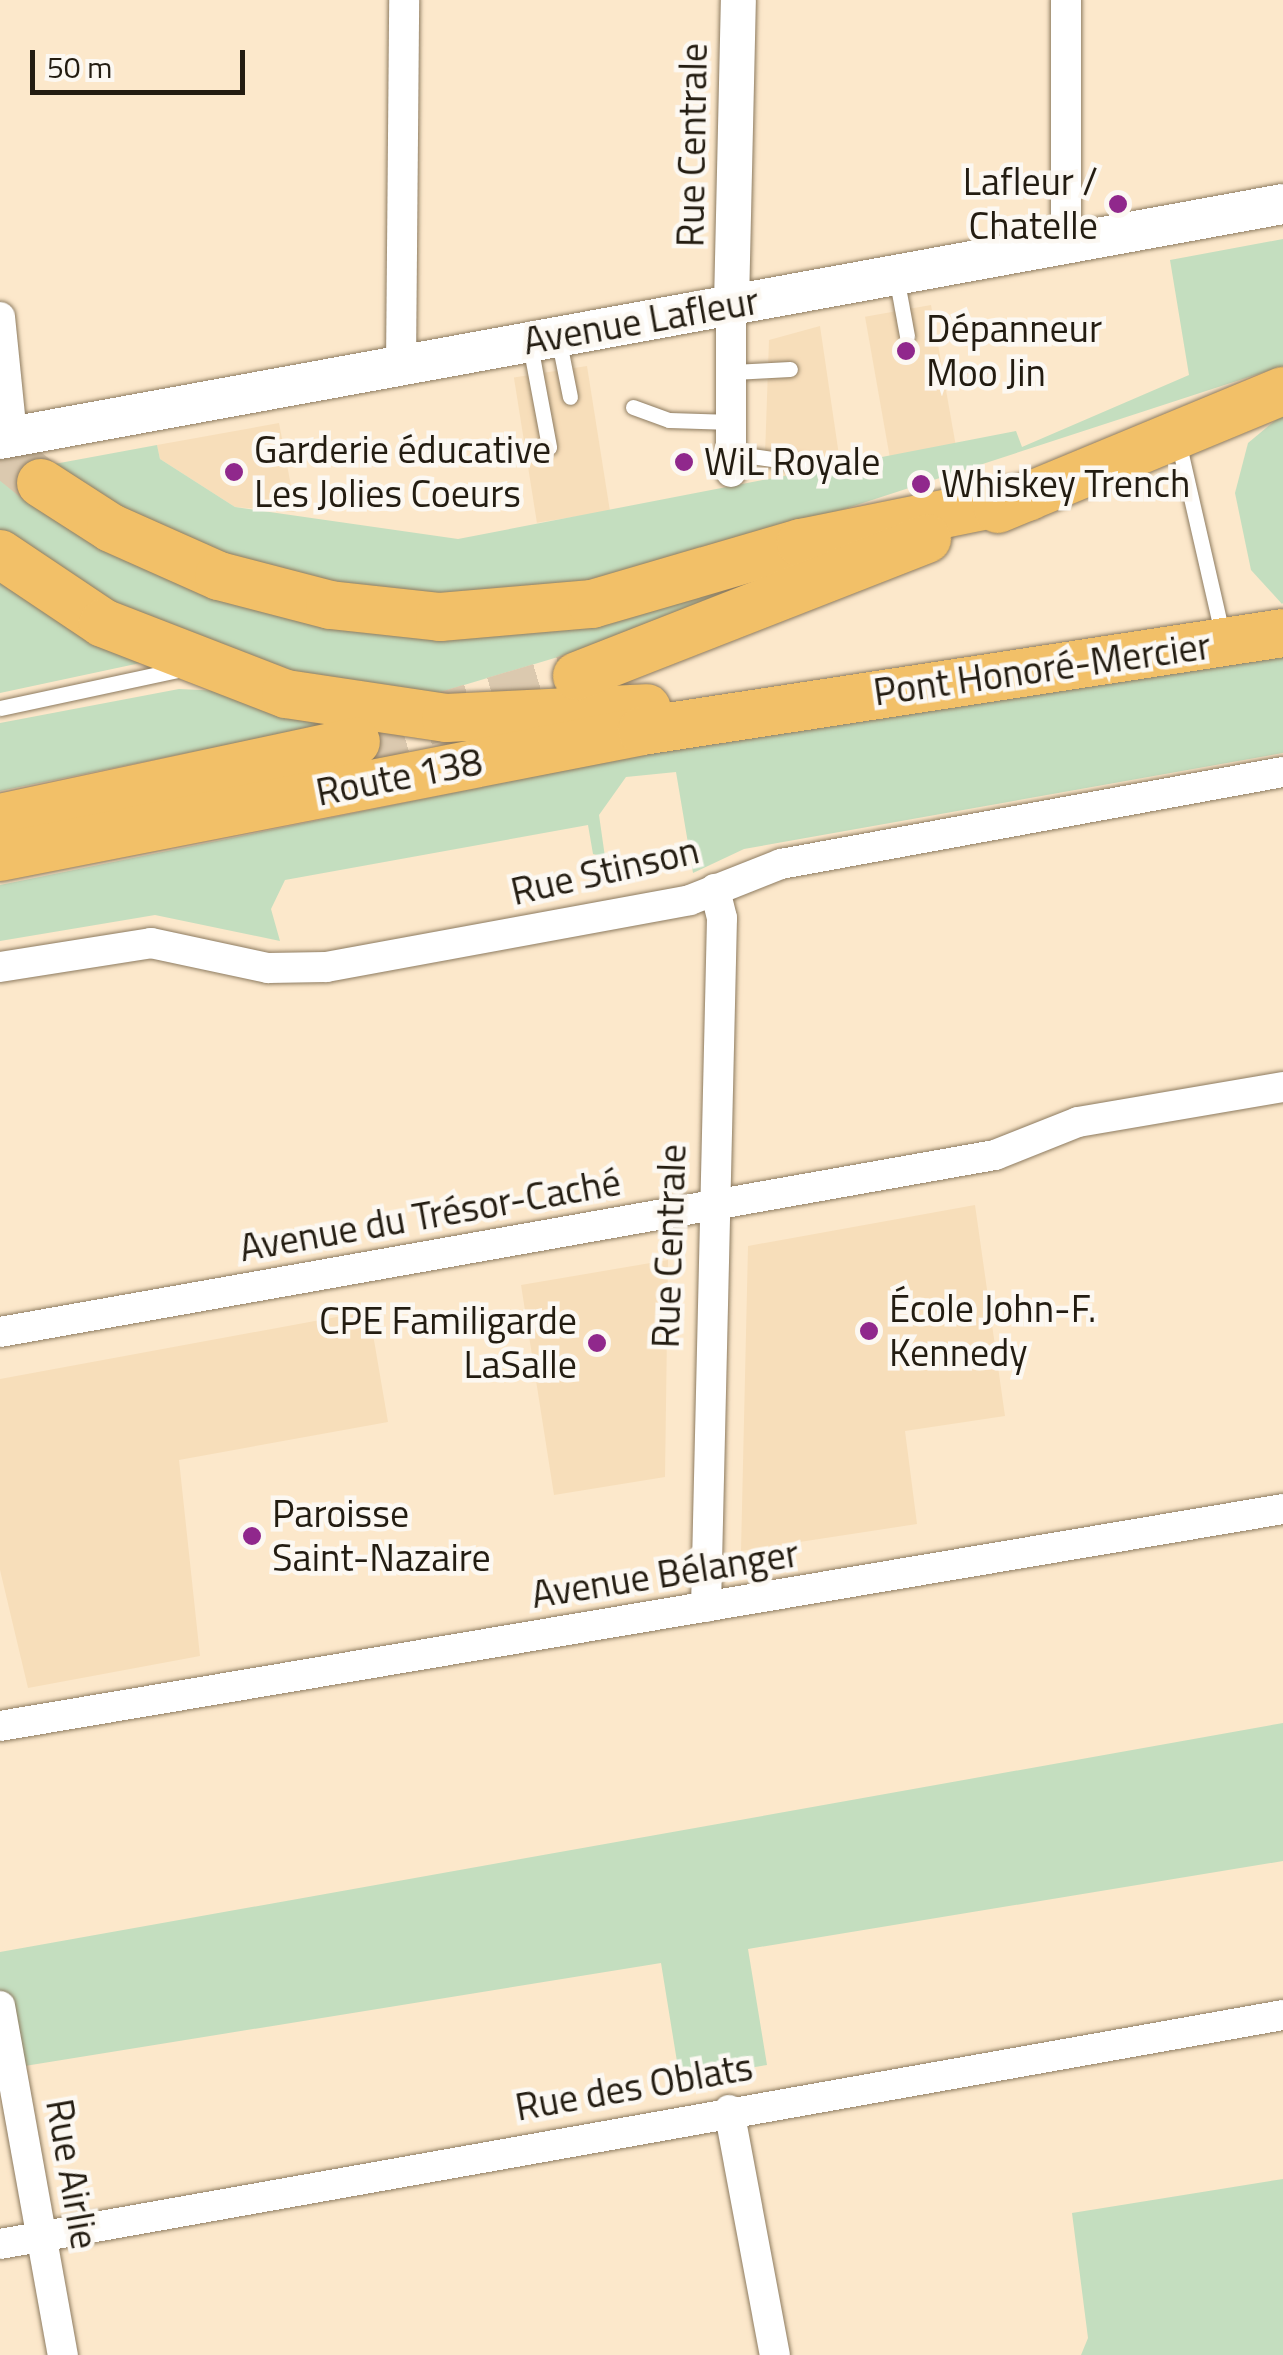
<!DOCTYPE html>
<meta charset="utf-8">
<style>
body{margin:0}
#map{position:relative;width:1283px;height:2355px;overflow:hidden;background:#fce8cb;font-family:"Titillium Web",sans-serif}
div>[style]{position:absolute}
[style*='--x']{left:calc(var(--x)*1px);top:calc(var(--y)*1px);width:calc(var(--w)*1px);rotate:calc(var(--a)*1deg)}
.built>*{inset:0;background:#f7deba;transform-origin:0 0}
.green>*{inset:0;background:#c4debf}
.trunk-tunnel>*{height:48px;margin-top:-24px;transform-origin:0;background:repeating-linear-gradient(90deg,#dbc9af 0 48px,transparent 0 72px)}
.roads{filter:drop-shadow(0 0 2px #8d7b60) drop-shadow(0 0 2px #8d7b60)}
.service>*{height:15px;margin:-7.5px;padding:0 7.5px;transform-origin:7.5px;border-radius:7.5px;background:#fff}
.minor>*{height:30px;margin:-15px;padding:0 15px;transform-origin:15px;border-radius:15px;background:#fff}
.tertiary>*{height:35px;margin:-17.5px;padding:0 17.5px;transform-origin:17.5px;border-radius:17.5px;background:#fff}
.secondary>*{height:40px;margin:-20px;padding:0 20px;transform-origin:20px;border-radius:20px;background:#fff}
.trunk>*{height:48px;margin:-24px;padding:0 24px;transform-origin:24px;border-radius:24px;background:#f2c068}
.dots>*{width:28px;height:28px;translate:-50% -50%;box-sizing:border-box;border:5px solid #fcf8f2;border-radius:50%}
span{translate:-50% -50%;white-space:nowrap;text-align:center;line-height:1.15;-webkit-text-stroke:9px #fcf8f2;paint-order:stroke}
.street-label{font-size:38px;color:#231c11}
.poi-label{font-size:38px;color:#231c11}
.right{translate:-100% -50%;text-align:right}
.left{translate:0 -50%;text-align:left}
.scale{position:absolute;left:30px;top:50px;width:215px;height:45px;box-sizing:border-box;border:5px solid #231c11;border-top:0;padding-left:12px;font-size:30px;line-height:35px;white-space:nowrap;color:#231c11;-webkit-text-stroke:8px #fcf8f2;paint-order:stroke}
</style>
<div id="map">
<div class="built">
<div style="left:931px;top:305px;width:143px;height:67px;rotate:80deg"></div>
<div style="clip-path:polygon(820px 326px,841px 469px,764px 484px,769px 340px)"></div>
<div style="left:587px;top:366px;width:147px;height:74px;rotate:81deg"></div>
<div style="clip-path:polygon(279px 423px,296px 512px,235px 507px,160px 459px,157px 445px)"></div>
<div style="clip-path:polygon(975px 1205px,1005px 1416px,905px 1431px,917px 1524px,741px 1551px,748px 1246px)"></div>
<div style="clip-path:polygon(668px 1260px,665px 1477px,554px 1495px,521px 1285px)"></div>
<div style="clip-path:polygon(369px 1311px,388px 1422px,179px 1460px,200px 1656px,28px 1688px,0 1570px,0 1379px)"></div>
</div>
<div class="green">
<div style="clip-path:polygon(1283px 239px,1283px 366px,639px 576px,320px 617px,804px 561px,608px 642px,414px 700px,196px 651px,0 533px,0 474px,157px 445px,160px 459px,235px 507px,458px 539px,1016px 431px,1022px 447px,1189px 375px,1170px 260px)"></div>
<div style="clip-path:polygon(1283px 414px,1283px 603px,1282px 604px,1251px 570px,1235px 493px,1248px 443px)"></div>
<div style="clip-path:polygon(0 571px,145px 662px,0 693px)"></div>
<div style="clip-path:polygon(1283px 653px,1283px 753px,744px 849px,693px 873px,676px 772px,626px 777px,599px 815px,605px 857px,593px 854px,588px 825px,285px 880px,271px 909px,280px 941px,155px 915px,0 941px,0 885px,649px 753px)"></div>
<div style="clip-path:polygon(179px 689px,222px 691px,335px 723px,0 791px,0 723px)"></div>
<div style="clip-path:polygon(1283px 1723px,1283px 1861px,748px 1949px,767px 2065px,680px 2080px,661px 1963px,0 2070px,0 1952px)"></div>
<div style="clip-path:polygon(1283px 2179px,1283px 2355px,1081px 2355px,1088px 2338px,1072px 2213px)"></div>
</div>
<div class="trunk-tunnel">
<div style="--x:0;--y:450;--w:53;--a:38.8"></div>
<div style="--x:356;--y:742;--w:231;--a:-16.6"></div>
</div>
<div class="roads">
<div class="service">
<div style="--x:896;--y:276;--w:61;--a:79.6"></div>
<div style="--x:558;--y:337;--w:61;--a:78.7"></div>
<div style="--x:530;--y:345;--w:104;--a:79.4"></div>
<div style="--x:733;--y:372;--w:57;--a:-3"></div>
<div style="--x:633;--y:407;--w:38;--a:20"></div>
<div style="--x:669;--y:420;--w:63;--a:1.8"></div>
<div style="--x:1178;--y:441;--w:202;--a:77.1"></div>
<div style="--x:731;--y:453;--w:76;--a:8.3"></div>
<div style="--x:0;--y:708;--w:190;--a:-12.1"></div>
</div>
<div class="minor">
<div style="--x:1066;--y:0;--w:243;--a:90"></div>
<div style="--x:0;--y:317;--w:120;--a:84.2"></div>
<div style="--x:401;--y:365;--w:365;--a:-89.5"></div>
<div style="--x:731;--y:472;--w:169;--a:-90"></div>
<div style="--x:0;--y:967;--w:153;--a:-9"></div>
<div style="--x:151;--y:943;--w:120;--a:12.1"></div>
<div style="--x:268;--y:968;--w:58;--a:-1"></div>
<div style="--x:326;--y:967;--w:370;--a:-10.4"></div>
<div style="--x:690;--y:900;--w:98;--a:-21.6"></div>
<div style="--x:781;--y:864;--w:510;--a:-10.39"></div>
<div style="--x:0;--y:1332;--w:1011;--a:-10.09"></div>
<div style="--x:995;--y:1155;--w:89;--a:-21.7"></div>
<div style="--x:1078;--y:1122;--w:208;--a:-9.7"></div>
<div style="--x:706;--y:1607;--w:689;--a:-88.67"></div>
<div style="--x:722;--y:918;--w:30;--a:-104"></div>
<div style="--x:0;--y:1726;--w:1301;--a:-9.6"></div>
<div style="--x:0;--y:2006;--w:355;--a:79.8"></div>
<div style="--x:729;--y:2110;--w:249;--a:79.4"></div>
<div style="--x:0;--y:2244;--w:1303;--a:-10.12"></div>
</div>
<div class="tertiary">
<div style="--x:731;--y:303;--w:303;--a:-88.7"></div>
</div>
<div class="secondary">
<div style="--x:0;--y:439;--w:1304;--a:-10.38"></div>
</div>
<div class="trunk">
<div style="--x:41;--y:483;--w:83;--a:32.7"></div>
<div style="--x:111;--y:528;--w:118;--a:24"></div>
<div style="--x:219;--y:576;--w:115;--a:14.6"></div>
<div style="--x:330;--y:605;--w:111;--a:6.2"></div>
<div style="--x:440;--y:617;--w:153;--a:-4.9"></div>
<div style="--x:592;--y:604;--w:218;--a:-16.3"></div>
<div style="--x:801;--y:543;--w:232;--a:-11.5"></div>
<div style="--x:998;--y:509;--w:308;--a:-22.5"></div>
<div style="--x:0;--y:554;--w:124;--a:33.8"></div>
<div style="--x:103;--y:623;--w:196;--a:21.2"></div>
<div style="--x:286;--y:694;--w:162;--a:8.5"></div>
<div style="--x:446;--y:718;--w:201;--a:-2.8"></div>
<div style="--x:577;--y:676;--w:376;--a:-21.4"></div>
<div style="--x:0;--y:818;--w:364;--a:-12.1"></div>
<div style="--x:0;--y:857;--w:654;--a:-11.1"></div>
<div style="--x:642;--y:731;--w:648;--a:-8.69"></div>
</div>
</div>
<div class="dots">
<div style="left:1118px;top:204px;background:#90288c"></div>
<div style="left:906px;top:351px;background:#90288c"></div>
<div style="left:684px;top:462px;background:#90288c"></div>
<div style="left:234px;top:472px;background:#90288c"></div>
<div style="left:921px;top:484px;background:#90288c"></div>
<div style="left:869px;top:1331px;background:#90288c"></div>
<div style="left:597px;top:1343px;background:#90288c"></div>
<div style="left:252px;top:1536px;background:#90288c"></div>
</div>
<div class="street-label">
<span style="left:692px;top:145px;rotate:-89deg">Rue Centrale</span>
<span style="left:641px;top:321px;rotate:-10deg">Avenue Lafleur</span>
<span style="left:1042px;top:669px;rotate:-8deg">Pont Honoré-Mercier</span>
<span style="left:399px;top:777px;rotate:-11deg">Route 138</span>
<span style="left:605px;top:871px;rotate:-13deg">Rue Stinson</span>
<span style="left:430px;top:1215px;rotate:-10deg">Avenue du Trésor-Caché</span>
<span style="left:669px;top:1246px;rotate:-88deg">Rue Centrale</span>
<span style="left:665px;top:1574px;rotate:-9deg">Avenue Bélanger</span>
<span style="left:634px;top:2087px;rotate:-10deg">Rue des Oblats</span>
<span style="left:72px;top:2174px;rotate:80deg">Rue Airlie</span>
</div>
<div class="poi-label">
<span class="right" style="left:1098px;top:204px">Lafleur /<br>Chatelle</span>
<span class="left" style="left:926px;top:351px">Dépanneur<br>Moo Jin</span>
<span class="left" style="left:254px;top:472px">Garderie éducative<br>Les Jolies Coeurs</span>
<span class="left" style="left:704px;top:462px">WiL Royale</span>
<span class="left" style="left:941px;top:484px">Whiskey Trench</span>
<span class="left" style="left:889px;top:1331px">École John-F.<br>Kennedy</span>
<span class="right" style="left:577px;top:1343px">CPE Familigarde<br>LaSalle</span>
<span class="left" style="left:272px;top:1536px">Paroisse<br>Saint-Nazaire</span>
</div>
<div class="scale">50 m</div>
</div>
